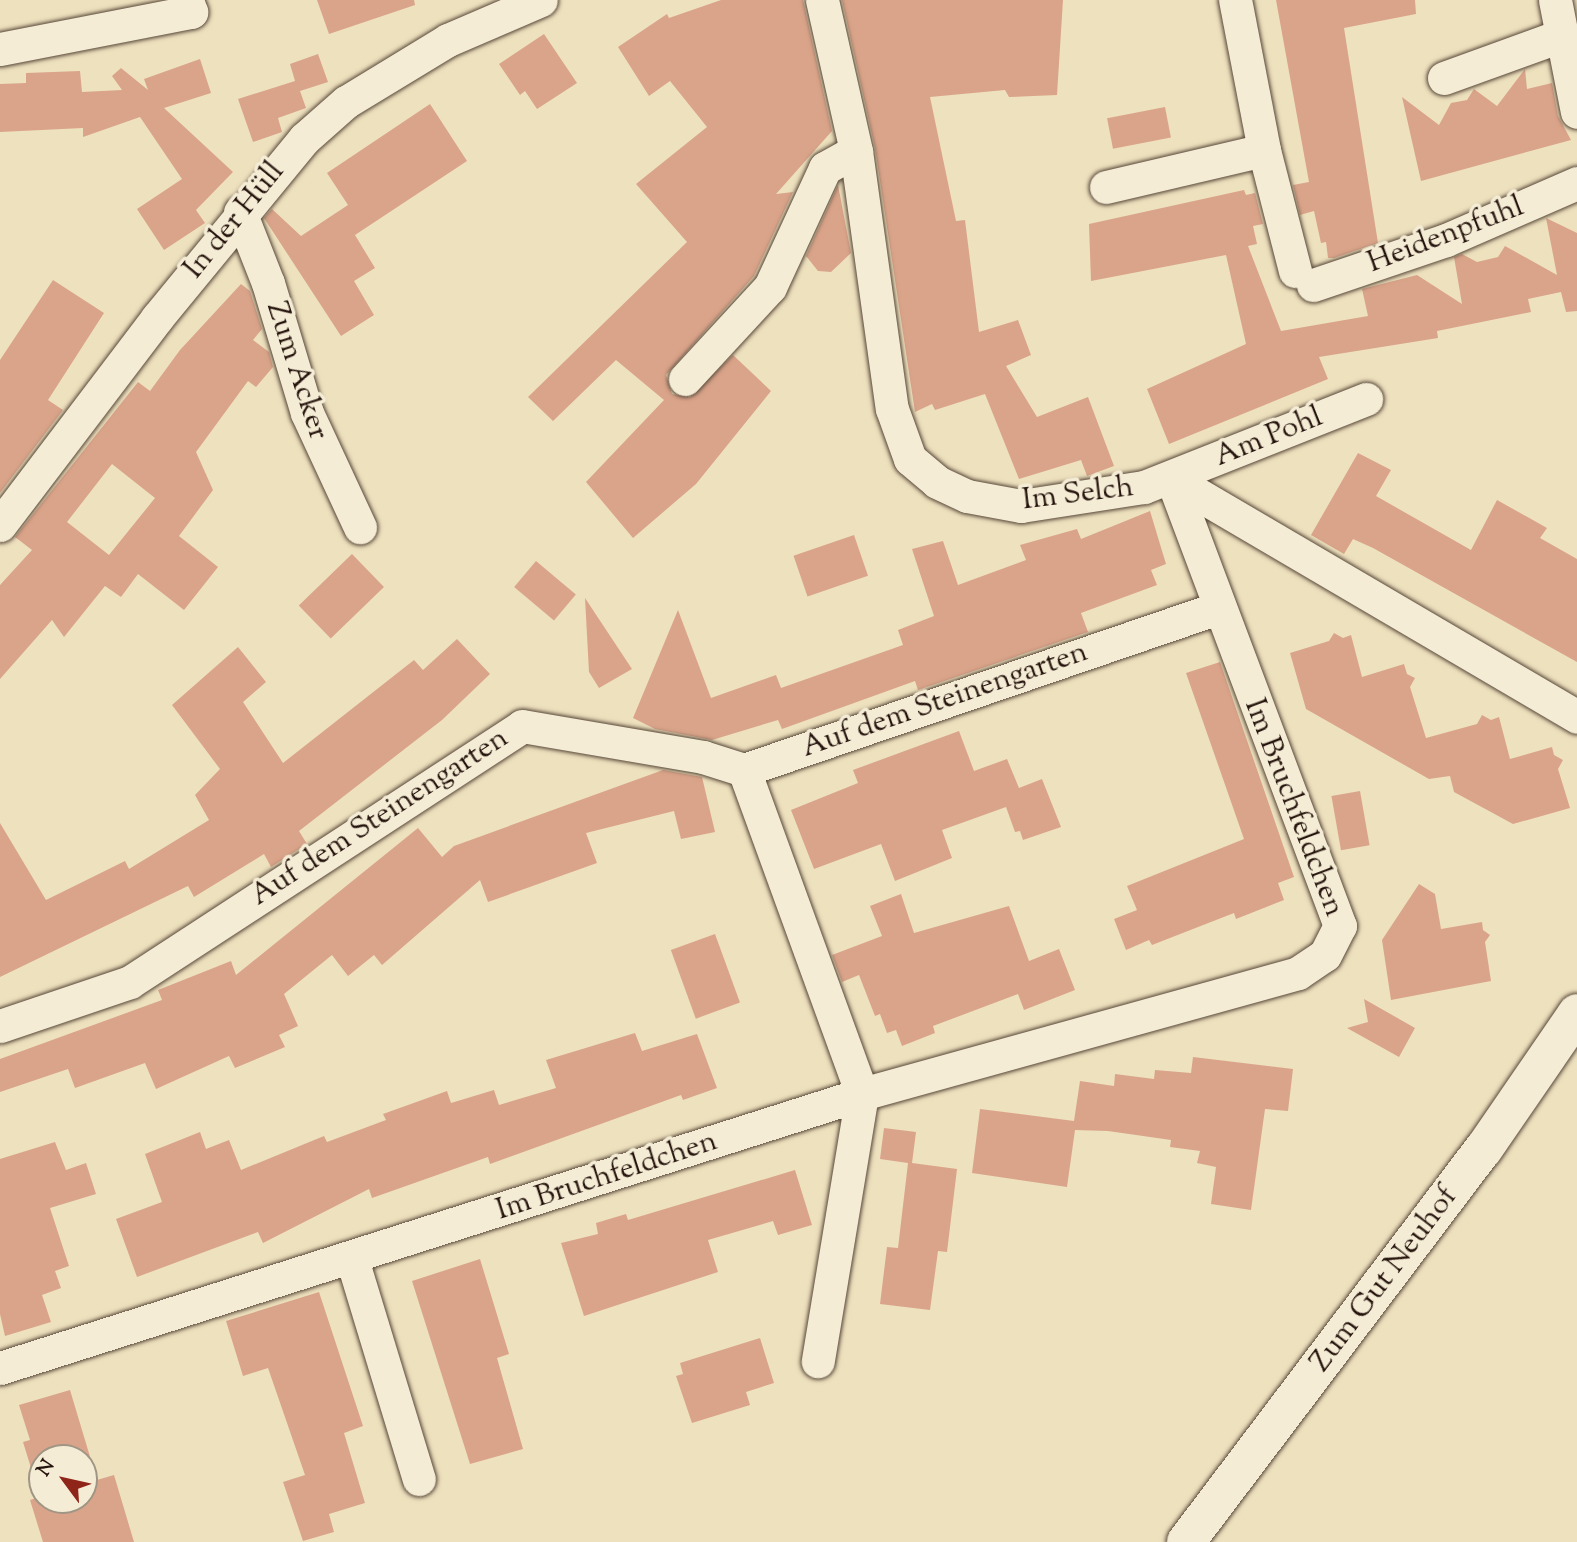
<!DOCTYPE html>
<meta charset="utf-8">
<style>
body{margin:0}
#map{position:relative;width:1577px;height:1542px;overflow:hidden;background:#eee1be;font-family:"Sorts Mill Goudy",serif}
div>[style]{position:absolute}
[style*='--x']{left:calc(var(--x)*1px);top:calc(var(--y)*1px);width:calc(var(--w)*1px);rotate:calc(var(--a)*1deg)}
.building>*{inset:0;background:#daa48a;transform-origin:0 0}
.roads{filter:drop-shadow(0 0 2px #574739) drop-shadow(0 0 2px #574739)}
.street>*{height:33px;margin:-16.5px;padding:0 16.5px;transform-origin:16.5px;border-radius:16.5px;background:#f4ecd5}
.secondary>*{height:38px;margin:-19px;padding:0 19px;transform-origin:19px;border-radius:19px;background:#f4ecd5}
span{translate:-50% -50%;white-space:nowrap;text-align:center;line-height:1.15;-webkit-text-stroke:7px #f4ecd5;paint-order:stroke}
.street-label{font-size:30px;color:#25140d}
.north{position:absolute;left:28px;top:1444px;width:70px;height:70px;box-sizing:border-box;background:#f4ecd5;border:2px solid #a19685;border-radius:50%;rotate:303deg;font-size:19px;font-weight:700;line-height:28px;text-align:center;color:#25140d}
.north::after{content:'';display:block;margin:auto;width:24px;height:32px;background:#8f2418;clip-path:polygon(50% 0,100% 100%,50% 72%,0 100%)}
</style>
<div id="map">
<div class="building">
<div style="clip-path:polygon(317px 0,414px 0,415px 5px,329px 34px)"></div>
<div style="clip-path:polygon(721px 0,803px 0,832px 131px,776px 194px,793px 192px,754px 276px,666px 375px,672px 394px,690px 397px,733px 355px,771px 391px,696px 484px,633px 538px,586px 482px,664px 400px,616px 360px,553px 421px,528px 397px,687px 242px,636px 184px,707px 127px,670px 81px,649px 96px,618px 47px,667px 14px,669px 18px)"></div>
<div style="clip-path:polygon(842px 0,1063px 0,1057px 95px,1009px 97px,1005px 90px,930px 97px,956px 221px,965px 220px,979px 332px,1018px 320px,1031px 355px,1006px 366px,1037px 417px,1088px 397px,1114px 466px,1087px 476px,1081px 460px,1019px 479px,985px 394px,935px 410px,932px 404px,915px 412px,875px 148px)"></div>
<div style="clip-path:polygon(1276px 0,1415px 0,1416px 14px,1344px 28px,1378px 243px,1334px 258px,1328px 258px,1326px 242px,1321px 243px,1314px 211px,1300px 215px,1293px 185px,1309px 182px)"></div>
<div style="clip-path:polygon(544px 34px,577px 83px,537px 109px,525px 91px,520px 95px,499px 64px)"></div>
<div style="clip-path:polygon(318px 54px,328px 82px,300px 91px,306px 108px,278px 118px,282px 132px,253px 142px,238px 99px,295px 81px,290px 64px)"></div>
<div style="clip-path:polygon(200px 59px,211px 93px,164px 108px,233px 172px,196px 210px,205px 223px,164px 250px,137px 209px,182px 179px,140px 117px,83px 137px,83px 128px,0 132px,0 84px,26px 83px,26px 73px,80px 71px,82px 92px,122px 90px,112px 76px,121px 68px,148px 90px,144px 79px)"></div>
<div style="clip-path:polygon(1525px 69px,1527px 89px,1552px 83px,1558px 116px,1571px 140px,1421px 181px,1402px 97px,1439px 125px,1451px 103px,1467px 100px,1474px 89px,1497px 106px)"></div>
<div style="clip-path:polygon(430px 104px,467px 161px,355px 235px,375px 268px,354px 281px,374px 315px,341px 336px,264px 218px,272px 209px,301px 236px,348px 205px,327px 173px)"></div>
<div style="left:1165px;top:107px;width:31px;height:59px;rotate:79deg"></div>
<div style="clip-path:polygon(838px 185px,851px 253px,831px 272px,818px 271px,806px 256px)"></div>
<div style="clip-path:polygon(1244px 190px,1246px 195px,1255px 193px,1263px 224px,1253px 226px,1257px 244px,1248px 246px,1281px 331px,1368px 316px,1362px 289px,1417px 275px,1462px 304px,1454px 257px,1462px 254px,1477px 262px,1498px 257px,1505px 246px,1557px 275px,1546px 218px,1577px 233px,1577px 311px,1566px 312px,1561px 292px,1528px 299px,1531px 312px,1437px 331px,1438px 338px,1319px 357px,1328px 379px,1169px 444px,1147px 389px,1246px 344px,1226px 255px,1091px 281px,1089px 224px)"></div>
<div style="clip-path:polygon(53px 280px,104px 313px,48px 400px,63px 410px,0 493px,0 360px)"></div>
<div style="clip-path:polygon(evenodd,241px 284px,250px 291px,262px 329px,253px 340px,269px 352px,273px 367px,256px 387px,248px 381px,196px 452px,213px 490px,179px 536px,218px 567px,184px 610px,138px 574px,121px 597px,105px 586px,64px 637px,52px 620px,0 679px,0 585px,32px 550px,15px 537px,138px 382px,150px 391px,180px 350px,241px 284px,112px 464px,155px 498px,109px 555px,67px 522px,112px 464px)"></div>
<div style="clip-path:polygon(1358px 453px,1391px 470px,1376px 496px,1471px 550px,1497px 500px,1547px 528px,1540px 538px,1577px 559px,1577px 662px,1373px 548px,1353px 539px,1344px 554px,1311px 535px)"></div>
<div style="clip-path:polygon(1150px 511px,1166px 564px,1151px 570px,1157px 585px,1081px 613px,1088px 632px,918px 690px,915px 681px,782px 729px,778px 720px,712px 740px,655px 729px,633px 718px,678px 610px,711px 698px,776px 675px,781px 688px,903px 645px,898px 630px,934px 616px,912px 549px,943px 541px,958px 585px,1026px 560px,1020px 545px,1077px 529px,1081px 539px)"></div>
<div style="left:854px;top:535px;width:43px;height:64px;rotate:71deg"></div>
<div style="left:352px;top:554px;width:46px;height:74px;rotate:46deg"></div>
<div style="left:536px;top:561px;width:52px;height:34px;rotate:40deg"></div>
<div style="clip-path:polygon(585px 598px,632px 669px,599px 688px,589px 672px)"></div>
<div style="clip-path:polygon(1334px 633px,1343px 638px,1351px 635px,1362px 677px,1404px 664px,1407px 674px,1415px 678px,1410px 687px,1426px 738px,1477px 724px,1482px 715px,1491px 720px,1499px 717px,1510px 759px,1552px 747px,1554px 755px,1563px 760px,1558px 769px,1570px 808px,1513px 824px,1454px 792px,1450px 776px,1429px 779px,1306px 709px,1290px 653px,1329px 641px)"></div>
<div style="clip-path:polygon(457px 639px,490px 674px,442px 720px,299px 831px,307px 844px,271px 867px,264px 854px,194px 897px,188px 886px,0 977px,0 823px,46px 900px,125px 861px,129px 869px,209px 820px,195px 795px,220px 769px,172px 705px,238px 647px,266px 682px,243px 702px,283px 763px,414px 660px,423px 670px)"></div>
<div style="clip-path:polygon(1220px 662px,1294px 877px,1278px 883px,1284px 900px,1236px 919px,1234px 913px,1152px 945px,1149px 940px,1126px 950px,1114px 919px,1137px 910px,1127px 886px,1244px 839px,1186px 673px)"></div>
<div style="clip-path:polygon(959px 731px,974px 771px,1007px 759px,1019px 788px,1042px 779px,1061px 827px,1023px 840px,1020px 831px,1015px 832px,1006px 807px,942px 830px,952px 858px,895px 881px,881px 844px,814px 869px,791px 810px,858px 783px,853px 770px)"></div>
<div style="clip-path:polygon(663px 770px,702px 777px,715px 832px,681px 839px,674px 811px,586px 833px,597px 863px,488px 902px,480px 880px,382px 965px,374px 955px,348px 976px,332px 955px,284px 994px,298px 1026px,279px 1035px,285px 1047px,235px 1068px,229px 1056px,156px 1089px,145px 1063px,75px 1088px,68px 1069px,0 1092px,0 1059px,162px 1000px,158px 990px,231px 961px,236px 975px,418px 828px,442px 857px,454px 846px)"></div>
<div style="left:1360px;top:791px;width:55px;height:29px;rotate:80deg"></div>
<div style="clip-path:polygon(1419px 884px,1435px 894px,1441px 929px,1482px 922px,1483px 930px,1490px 935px,1485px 942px,1491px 981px,1391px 1000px,1382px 940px)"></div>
<div style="clip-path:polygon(901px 894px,914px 933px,1009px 906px,1029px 961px,1059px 949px,1075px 990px,1024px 1010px,1018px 994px,933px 1026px,935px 1033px,902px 1046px,896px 1030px,887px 1033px,880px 1014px,875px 1016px,859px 975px,842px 982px,832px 955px,882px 936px,870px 906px)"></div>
<div style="left:715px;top:934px;width:73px;height:47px;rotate:70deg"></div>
<div style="clip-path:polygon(1364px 999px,1415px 1028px,1399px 1057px,1347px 1028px,1368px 1022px)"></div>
<div style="clip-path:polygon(635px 1033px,642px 1051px,697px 1034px,717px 1088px,683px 1100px,681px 1095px,490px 1164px,488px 1157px,372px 1198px,369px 1189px,263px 1243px,258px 1232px,137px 1277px,116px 1219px,162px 1202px,145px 1154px,200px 1132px,206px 1149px,229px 1140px,241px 1170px,324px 1136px,327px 1142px,386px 1120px,383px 1114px,447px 1091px,451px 1103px,494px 1090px,499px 1105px,556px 1088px,546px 1060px)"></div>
<div style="clip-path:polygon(1193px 1057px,1293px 1069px,1288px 1111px,1265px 1109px,1251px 1210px,1211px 1204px,1216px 1167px,1197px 1163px,1200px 1151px,1170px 1147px,1171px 1140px,1108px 1131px,1075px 1130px,1067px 1187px,972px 1173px,980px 1109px,1074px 1121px,1080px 1081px,1114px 1086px,1115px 1074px,1154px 1079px,1155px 1070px,1191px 1073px)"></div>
<div style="clip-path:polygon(884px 1128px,916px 1132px,912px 1163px,957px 1169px,947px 1252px,938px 1251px,930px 1310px,880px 1304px,887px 1247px,898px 1248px,908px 1163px,880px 1159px)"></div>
<div style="clip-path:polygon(55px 1142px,66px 1170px,86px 1163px,96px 1194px,50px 1208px,69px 1266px,55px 1271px,61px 1288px,42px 1295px,51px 1322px,5px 1336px,0 1314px,0 1159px)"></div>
<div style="clip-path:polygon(795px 1170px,812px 1225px,778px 1235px,773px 1221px,708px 1240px,718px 1272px,584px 1316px,561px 1243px,598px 1234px,596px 1223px,626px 1214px,628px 1220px)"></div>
<div style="clip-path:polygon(480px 1259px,509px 1354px,497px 1358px,523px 1449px,470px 1464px,412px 1281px)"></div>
<div style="clip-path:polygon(319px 1292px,363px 1426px,344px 1433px,365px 1503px,329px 1514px,334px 1532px,303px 1541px,283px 1482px,305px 1475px,268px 1368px,243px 1376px,226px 1321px)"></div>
<div style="clip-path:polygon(760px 1338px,774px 1383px,746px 1392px,750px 1405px,692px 1423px,676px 1376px,683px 1374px,680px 1363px)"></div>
<div style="clip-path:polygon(evenodd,70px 1390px,97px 1480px,114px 1475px,134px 1542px,43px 1542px,30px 1500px,40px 1497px,23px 1442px,30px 1440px,19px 1405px,70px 1390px,42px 1458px,84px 1458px,84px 1500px,42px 1500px,42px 1458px)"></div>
</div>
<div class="roads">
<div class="street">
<div style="--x:822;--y:0;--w:155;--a:77.3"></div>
<div style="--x:856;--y:151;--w:260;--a:82.1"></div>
<div style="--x:892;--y:409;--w:53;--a:70.2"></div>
<div style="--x:910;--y:459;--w:35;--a:40"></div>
<div style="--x:937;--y:482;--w:33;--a:25"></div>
<div style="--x:967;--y:496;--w:55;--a:10.5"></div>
<div style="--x:1021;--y:506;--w:124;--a:-8.8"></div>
<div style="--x:1144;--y:487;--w:239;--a:-21.6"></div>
<div style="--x:1555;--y:0;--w:114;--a:78.9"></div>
<div style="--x:0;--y:49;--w:195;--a:-11"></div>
<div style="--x:191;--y:12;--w:13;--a:-108"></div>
<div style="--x:1444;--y:78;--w:123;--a:-19.9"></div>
<div style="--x:1264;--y:150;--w:125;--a:75.6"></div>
<div style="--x:1106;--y:187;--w:162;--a:-13.2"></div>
<div style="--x:1264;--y:150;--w:153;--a:-100.9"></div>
<div style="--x:240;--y:212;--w:76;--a:68.5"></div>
<div style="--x:268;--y:283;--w:136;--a:73.3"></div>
<div style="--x:307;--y:413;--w:126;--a:65.1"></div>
<div style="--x:1313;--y:285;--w:140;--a:-18.7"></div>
<div style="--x:1446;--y:240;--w:143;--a:-23.5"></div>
<div style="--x:685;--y:379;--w:125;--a:-47.3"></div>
<div style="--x:770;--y:287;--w:131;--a:-65.2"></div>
<div style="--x:825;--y:168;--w:35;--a:-29"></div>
<div style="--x:1172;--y:479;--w:470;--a:30.4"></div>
<div style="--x:0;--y:525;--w:260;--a:-52.8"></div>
<div style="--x:157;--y:318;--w:232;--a:-50.6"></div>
<div style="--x:304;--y:139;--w:56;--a:-41.4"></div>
<div style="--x:346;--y:102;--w:119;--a:-31.3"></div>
<div style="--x:448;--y:40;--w:101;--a:-23.3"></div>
<div style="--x:744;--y:770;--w:345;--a:70"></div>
<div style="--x:862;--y:1094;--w:271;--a:99.4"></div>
<div style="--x:0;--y:1026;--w:137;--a:-18.7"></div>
<div style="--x:130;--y:982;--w:468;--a:-33.1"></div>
<div style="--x:522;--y:726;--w:184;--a:9.7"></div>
<div style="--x:703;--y:757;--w:43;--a:17.6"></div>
<div style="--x:744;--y:770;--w:501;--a:-18.87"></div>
<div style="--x:352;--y:1259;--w:230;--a:73.1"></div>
<div style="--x:0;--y:1368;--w:904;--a:-17.63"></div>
<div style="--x:862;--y:1094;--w:452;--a:-15.5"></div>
<div style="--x:1298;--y:973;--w:32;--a:-34"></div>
<div style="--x:1325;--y:955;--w:33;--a:-63"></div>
<div style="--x:1340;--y:926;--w:478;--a:-110.6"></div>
</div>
<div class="secondary">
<div style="--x:1186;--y:1542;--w:492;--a:-52.9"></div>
<div style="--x:1483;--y:1150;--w:166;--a:-55.5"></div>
</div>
</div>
<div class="street-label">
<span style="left:235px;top:221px;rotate:-51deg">In der Hüll</span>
<span style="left:1446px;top:236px;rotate:-21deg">Heidenpfuhl</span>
<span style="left:296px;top:371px;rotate:72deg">Zum Acker</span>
<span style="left:1269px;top:438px;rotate:-22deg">Am Pohl</span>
<span style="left:1078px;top:495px;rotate:-7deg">Im Selch</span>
<span style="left:945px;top:701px;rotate:-19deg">Auf dem Steinengarten</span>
<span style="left:1293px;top:808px;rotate:69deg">Im Bruchfeldchen</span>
<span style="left:380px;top:818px;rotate:-33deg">Auf dem Steinengarten</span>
<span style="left:607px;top:1177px;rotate:-18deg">Im Bruchfeldchen</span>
<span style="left:1385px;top:1280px;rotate:-53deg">Zum Gut Neuhof</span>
</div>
<div class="north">N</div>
</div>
